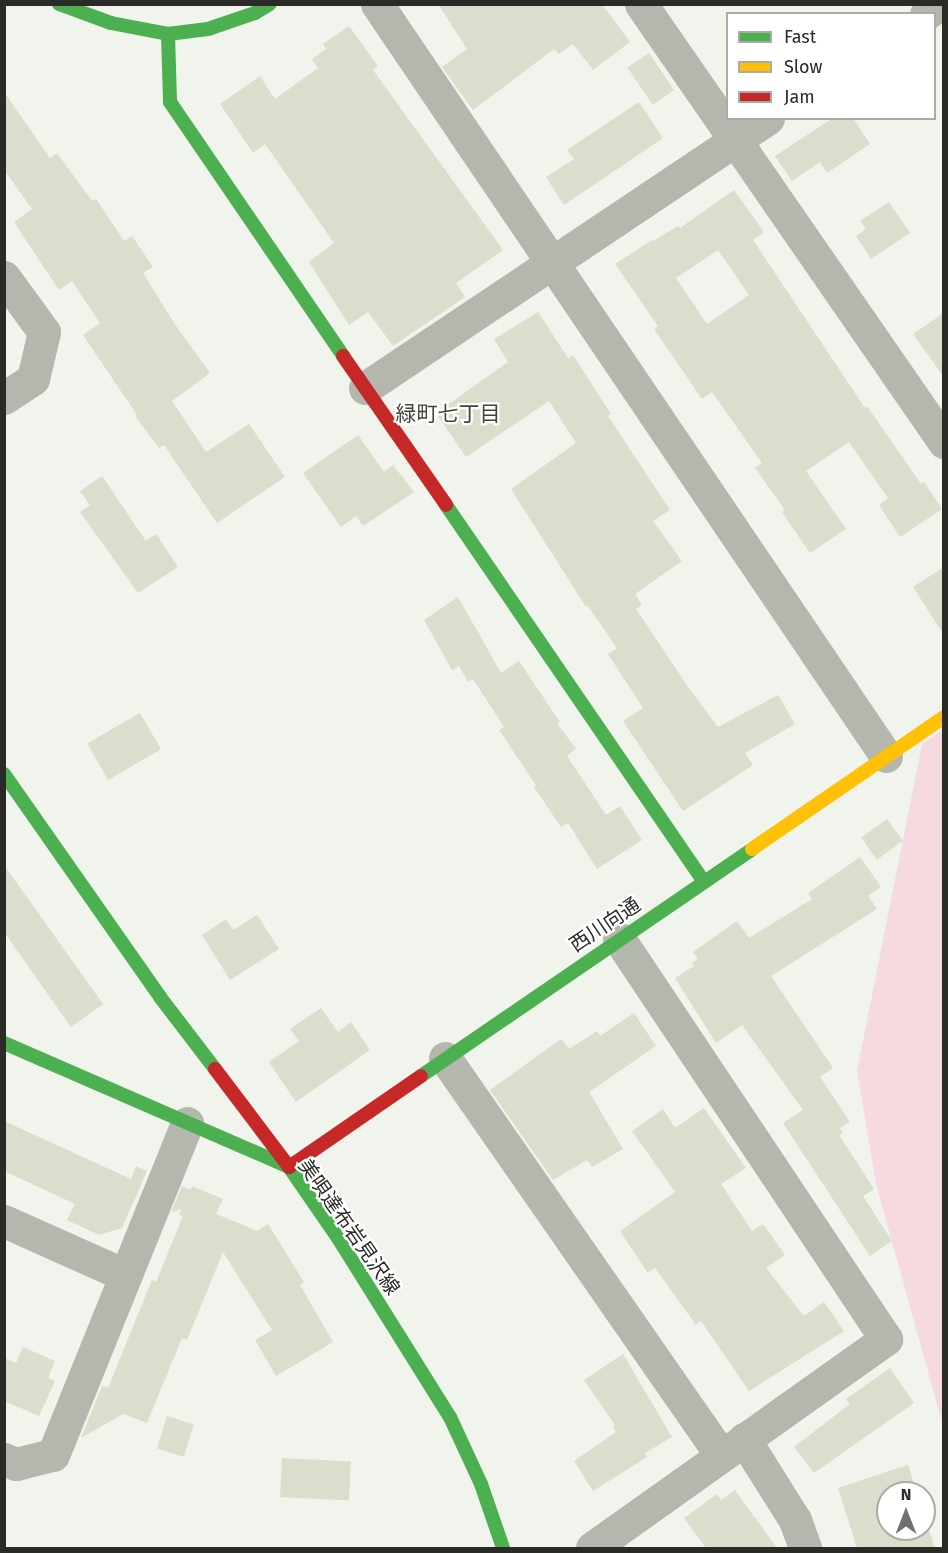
<!DOCTYPE html>
<meta charset="utf-8">
<style>
body{margin:0}
#map{position:relative;width:948px;height:1553px;overflow:hidden;background:#f1f3ed;font-family:"Fira Sans","Noto Sans JP",sans-serif}
div>[style]{position:absolute}
[style*='--x']{left:calc(var(--x)*1px);top:calc(var(--y)*1px);width:calc(var(--w)*1px);rotate:calc(var(--a)*1deg)}
.green>*{inset:0;background:#f7dae0}
.building>*{inset:0;background:#d9decd;transform-origin:0 0}
.street>*{height:33px;margin:-16.5px;padding:0 16.5px;transform-origin:16.5px;border-radius:16.5px;background:#b4b7ad}
.fast>*{height:14px;margin:-7px;padding:0 7px;transform-origin:7px;border-radius:7px;background:#4caf50}
.slow>*{height:14px;margin:-7px;padding:0 7px;transform-origin:7px;border-radius:7px;background:#ffc107}
.jam>*{height:14px;margin:-7px;padding:0 7px;transform-origin:7px;border-radius:7px;background:#c62828}
span{translate:-50% -50%;white-space:nowrap;text-align:center;line-height:1.15;-webkit-text-stroke:4.5px #fff;paint-order:stroke}
.street-label{font-size:20px;color:#2a2b27}
.neighbourhood-label{font-size:21px;color:#41433b}
.frame{position:absolute;inset:0;border:6px solid #2a2b27;pointer-events:none}
.legend{position:absolute;left:726px;top:12px;width:210px;height:108px;box-sizing:border-box;background:#fff;border:2px solid #aaaaa9;margin:0;padding:8px 10px;list-style:none;font-size:18px;color:#2a2b27}
.legend li{display:flex;align-items:center;gap:12px;height:30px}
.legend b{width:30px;border:2px solid #aaaaa9}
.north{position:absolute;left:876px;top:1481px;width:60px;height:60px;box-sizing:border-box;background:#fff;border:2px solid #aaaaa9;border-radius:50%;rotate:0deg;font-size:16px;font-weight:700;line-height:24px;text-align:center;color:#2a2b27}
.north::after{content:'';display:block;margin:auto;width:21px;height:27px;background:#70716c;clip-path:polygon(50% 0,100% 100%,50% 72%,0 100%)}
</style>
<div id="map">
<div class="green">
<div style="clip-path:polygon(943px 730px,943px 1426px,876px 1184px,857px 1071px,922px 744px)"></div>
</div>
<div class="building">
<div style="clip-path:polygon(438px 4px,602px 4px,630px 42px,593px 70px,573px 44px,559px 54px,554px 49px,473px 110px,442px 67px,467px 49px)"></div>
<div style="clip-path:polygon(349px 26px,378px 66px,373px 70px,503px 250px,456px 283px,465px 297px,393px 346px,368px 312px,349px 325px,309px 262px,334px 243px,265px 144px,253px 153px,220px 104px,260px 76px,275px 99px,318px 68px,312px 59px,326px 49px,323px 44px)"></div>
<div style="left:649px;top:53px;width:45px;height:26px;rotate:56deg"></div>
<div style="clip-path:polygon(4px 92px,50px 158px,57px 153px,92px 201px,96px 199px,124px 241px,132px 236px,153px 267px,143px 273px,174px 323px,210px 373px,172px 401px,206px 452px,249px 424px,285px 477px,217px 523px,164px 445px,159px 448px,135px 416px,137px 415px,83px 335px,100px 323px,72px 281px,59px 290px,14px 222px,32px 209px,5px 171px)"></div>
<div style="clip-path:polygon(639px 102px,663px 138px,564px 205px,546px 177px,574px 159px,567px 150px)"></div>
<div style="clip-path:polygon(833px 118px,853px 118px,870px 144px,827px 173px,820px 162px,792px 181px,775px 156px)"></div>
<div style="clip-path:polygon(evenodd,734px 190px,764px 232px,753px 240px,865px 408px,867px 406px,921px 484px,924px 482px,942px 509px,900px 537px,879px 505px,888px 498px,849px 442px,806px 471px,846px 529px,810px 553px,782px 512px,785px 510px,755px 468px,762px 463px,712px 392px,702px 399px,654px 329px,658px 326px,615px 264px,652px 240px,653px 241px,678px 226px,680px 228px,734px 190px,718px 250px,749px 295px,707px 324px,676px 278px,718px 250px)"></div>
<div style="clip-path:polygon(889px 202px,910px 233px,871px 259px,856px 236px,866px 229px,860px 221px)"></div>
<div style="clip-path:polygon(538px 312px,568px 358px,573px 355px,611px 414px,608px 416px,670px 510px,653px 521px,682px 561px,635px 594px,642px 605px,636px 609px,688px 687px,718px 727px,778px 695px,795px 724px,745px 753px,753px 765px,683px 811px,623px 721px,643px 708px,608px 654px,617px 648px,588px 606px,586px 607px,511px 489px,576px 443px,549px 401px,466px 457px,436px 413px,508px 362px,494px 339px)"></div>
<div style="clip-path:polygon(944px 313px,944px 377px,913px 334px)"></div>
<div style="clip-path:polygon(358px 435px,384px 472px,393px 465px,414px 492px,363px 526px,356px 516px,341px 527px,303px 473px)"></div>
<div style="clip-path:polygon(102px 476px,146px 541px,156px 534px,178px 567px,138px 593px,80px 512px,90px 505px,80px 491px)"></div>
<div style="clip-path:polygon(944px 567px,944px 635px,913px 587px)"></div>
<div style="clip-path:polygon(458px 597px,501px 673px,519px 661px,560px 722px,557px 723px,576px 749px,567px 756px,606px 815px,620px 806px,642px 840px,597px 869px,568px 823px,561px 827px,534px 787px,536px 785px,499px 730px,504px 727px,473px 679px,468px 682px,459px 666px,452px 670px,424px 620px)"></div>
<div style="left:140px;top:713px;width:42px;height:61px;rotate:60deg"></div>
<div style="left:887px;top:819px;width:27px;height:32px;rotate:54deg"></div>
<div style="clip-path:polygon(860px 857px,881px 887px,868px 896px,877px 909px,771px 976px,833px 1068px,820px 1077px,850px 1122px,840px 1128px,843px 1133px,839px 1135px,874px 1189px,863px 1196px,892px 1241px,870px 1256px,783px 1123px,803px 1110px,742px 1025px,716px 1043px,675px 978px,694px 966px,692px 963px,698px 959px,693px 952px,737px 921px,749px 938px,812px 899px,808px 893px)"></div>
<div style="clip-path:polygon(4px 865px,103px 1004px,71px 1027px,4px 932px)"></div>
<div style="clip-path:polygon(257px 915px,279px 949px,230px 980px,202px 935px,226px 919px,233px 930px)"></div>
<div style="clip-path:polygon(321px 1008px,338px 1032px,351px 1022px,370px 1050px,296px 1102px,269px 1062px,299px 1041px,290px 1029px)"></div>
<div style="clip-path:polygon(634px 1013px,656px 1046px,589px 1092px,623px 1149px,592px 1167px,587px 1160px,553px 1180px,490px 1090px,561px 1039px,569px 1049px,597px 1031px,600px 1036px)"></div>
<div style="clip-path:polygon(704px 1108px,746px 1168px,721px 1184px,752px 1231px,763px 1224px,785px 1255px,766px 1268px,804px 1316px,824px 1302px,844px 1331px,749px 1391px,701px 1321px,696px 1325px,655px 1268px,648px 1273px,620px 1231px,675px 1192px,632px 1131px,663px 1109px,675px 1128px)"></div>
<div style="clip-path:polygon(4px 1121px,131px 1179px,136px 1166px,147px 1171px,122px 1228px,99px 1235px,67px 1220px,75px 1204px,4px 1171px)"></div>
<div style="clip-path:polygon(182px 1186px,190px 1190px,192px 1186px,223px 1199px,216px 1214px,257px 1231px,268px 1224px,304px 1282px,300px 1285px,333px 1342px,276px 1376px,255px 1340px,272px 1330px,223px 1252px,187px 1340px,182px 1338px,147px 1423px,123px 1414px,81px 1438px,102px 1386px,108px 1388px,152px 1280px,156px 1282px,183px 1216px,179px 1215px,182px 1209px,171px 1212px)"></div>
<div style="clip-path:polygon(23px 1347px,55px 1361px,48px 1378px,55px 1381px,39px 1416px,4px 1401px,4px 1358px,16px 1363px)"></div>
<div style="clip-path:polygon(623px 1354px,672px 1437px,645px 1453px,647px 1457px,593px 1491px,574px 1461px,616px 1432px,613px 1427px,615px 1425px,584px 1380px)"></div>
<div style="clip-path:polygon(890px 1368px,914px 1403px,814px 1473px,794px 1447px,850px 1404px,846px 1399px)"></div>
<div style="left:167px;top:1416px;width:28px;height:34px;rotate:17deg"></div>
<div style="left:282px;top:1458px;width:69px;height:39px;rotate:3deg"></div>
<div style="clip-path:polygon(908px 1465px,917px 1493px,888px 1493px,888px 1529px,924px 1529px,924px 1515px,935px 1548px,857px 1548px,838px 1488px)"></div>
<div style="clip-path:polygon(735px 1490px,753px 1515px,751px 1517px,754px 1516px,777px 1548px,706px 1548px,684px 1518px,717px 1494px,721px 1500px)"></div>
</div>
<div class="street">
<div style="--x:377;--y:4;--w:908;--a:55.91"></div>
<div style="--x:641;--y:4;--w:533;--a:55.33"></div>
<div style="--x:926;--y:14;--w:16;--a:-38"></div>
<div style="--x:4;--y:277;--w:68;--a:54"></div>
<div style="--x:44;--y:332;--w:48;--a:103.2"></div>
<div style="--x:33;--y:379;--w:35;--a:147"></div>
<div style="--x:365;--y:388;--w:485;--a:-33.8"></div>
<div style="--x:445;--y:1058;--w:484;--a:55.2"></div>
<div style="--x:4;--y:1221;--w:133;--a:24.1"></div>
<div style="--x:744;--y:1439;--w:96;--a:57.8"></div>
<div style="--x:795;--y:1520;--w:30;--a:70"></div>
<div style="--x:4;--y:1459;--w:13;--a:23"></div>
<div style="--x:16;--y:1464;--w:38;--a:-14"></div>
<div style="--x:53;--y:1455;--w:358;--a:-68"></div>
<div style="--x:592;--y:1548;--w:361;--a:-35.4"></div>
<div style="--x:886;--y:1339;--w:481;--a:-123.7"></div>
</div>
<div class="fast">
<div style="--x:59;--y:4;--w:55;--a:20.1"></div>
<div style="--x:111;--y:23;--w:58;--a:10.9"></div>
<div style="--x:168;--y:34;--w:40;--a:-7.1"></div>
<div style="--x:208;--y:29;--w:50;--a:-18.8"></div>
<div style="--x:255;--y:13;--w:17;--a:-31"></div>
<div style="--x:168;--y:34;--w:68;--a:88.3"></div>
<div style="--x:170;--y:102;--w:307;--a:55.7"></div>
<div style="--x:446;--y:505;--w:455;--a:55.6"></div>
<div style="--x:4;--y:774;--w:272;--a:55"></div>
<div style="--x:160;--y:997;--w:91;--a:52.6"></div>
<div style="--x:4;--y:1043;--w:311;--a:23.5"></div>
<div style="--x:289;--y:1167;--w:86;--a:55.4"></div>
<div style="--x:338;--y:1238;--w:211;--a:58"></div>
<div style="--x:450;--y:1417;--w:74;--a:65.2"></div>
<div style="--x:481;--y:1484;--w:68;--a:71"></div>
<div style="--x:421;--y:1076;--w:401;--a:-34.4"></div>
</div>
<div class="slow">
<div style="--x:752;--y:849;--w:233;--a:-34.5"></div>
</div>
<div class="jam">
<div style="--x:343;--y:356;--w:181;--a:55.3"></div>
<div style="--x:215;--y:1069;--w:123;--a:52.9"></div>
<div style="--x:289;--y:1167;--w:160;--a:-34.6"></div>
</div>
<div class="street-label">
<span style="left:605px;top:925px;rotate:-34deg">西川向通</span>
<span style="left:349px;top:1227px;rotate:55deg">美唄達布岩見沢線</span>
</div>
<div class="neighbourhood-label">
<span style="left:448px;top:414px">緑町七丁目</span>
</div>
<div class="frame"></div>
<ul class="legend">
<li><b style="height:8px;background:#4caf50"></b>Fast</li>
<li><b style="height:8px;background:#ffc107"></b>Slow</li>
<li><b style="height:8px;background:#c62828"></b>Jam</li>
</ul>
<div class="north">N</div>
</div>
